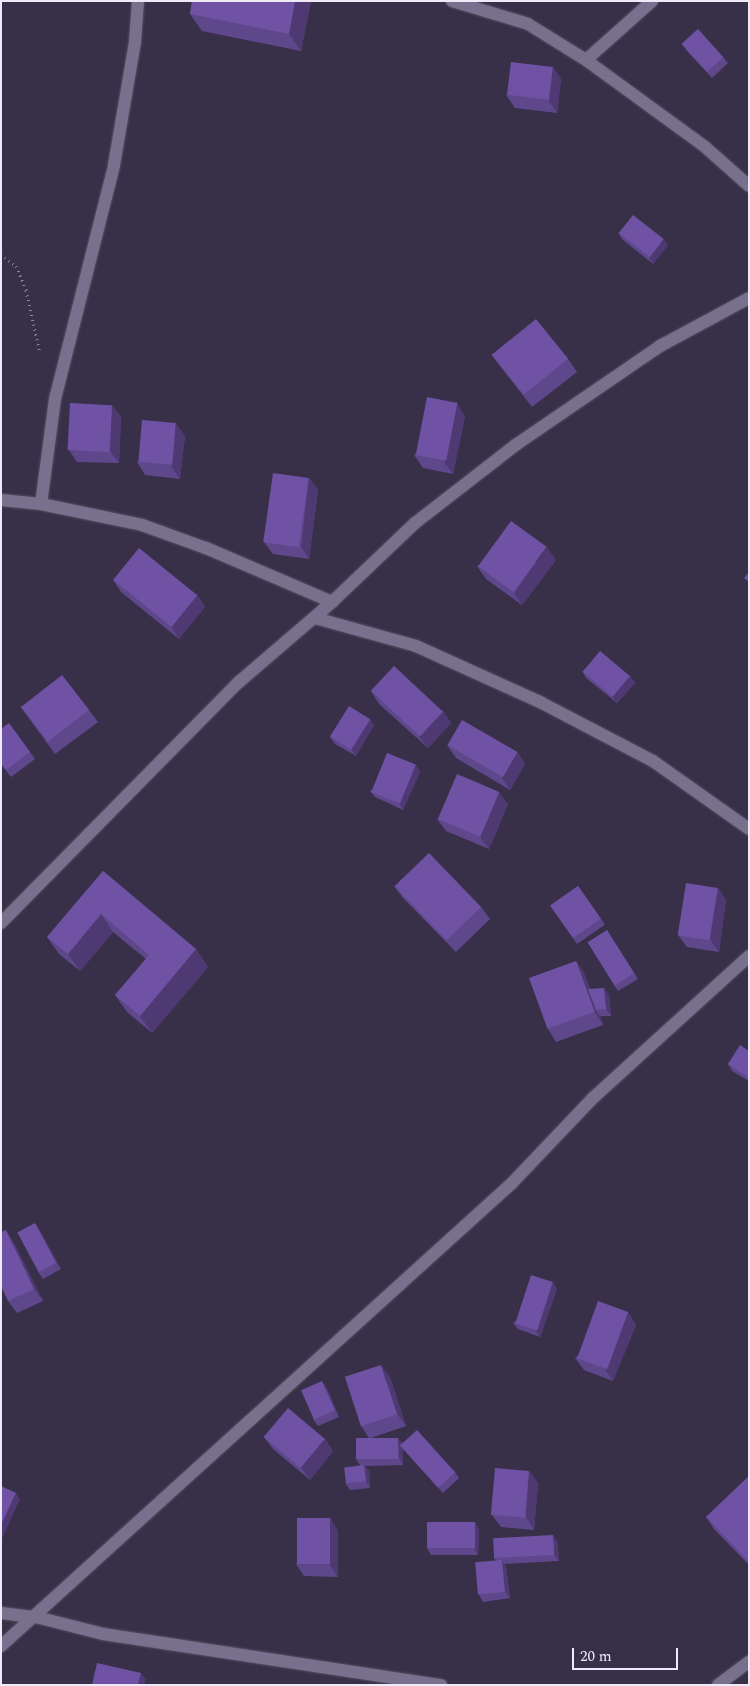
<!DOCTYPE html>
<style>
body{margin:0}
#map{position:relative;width:750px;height:1686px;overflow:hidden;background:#383048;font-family:Spectral,serif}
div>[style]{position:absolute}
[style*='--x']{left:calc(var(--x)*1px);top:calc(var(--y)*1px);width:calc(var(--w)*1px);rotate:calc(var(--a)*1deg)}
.path>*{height:3px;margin-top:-1.5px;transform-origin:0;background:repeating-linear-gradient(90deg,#8d879b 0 1px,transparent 0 5px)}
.roads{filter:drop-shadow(0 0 1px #554f63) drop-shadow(0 0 1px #554f63)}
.street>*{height:12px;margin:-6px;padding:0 6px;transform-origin:6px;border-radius:6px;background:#78708c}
.wall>*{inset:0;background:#5f478c;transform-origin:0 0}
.shaded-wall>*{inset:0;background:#4e3972}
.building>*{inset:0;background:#6f52a3;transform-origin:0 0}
span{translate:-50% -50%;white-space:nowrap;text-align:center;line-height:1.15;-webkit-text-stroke:4px #383048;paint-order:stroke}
.frame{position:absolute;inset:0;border:2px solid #eeeaf9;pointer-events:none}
.scale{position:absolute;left:572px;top:1648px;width:106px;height:22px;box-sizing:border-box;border:2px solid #eeeaf9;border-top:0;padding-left:6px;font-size:15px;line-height:18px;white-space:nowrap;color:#eeeaf9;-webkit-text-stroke:4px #383048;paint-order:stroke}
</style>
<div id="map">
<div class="path">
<div style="--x:1;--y:254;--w:19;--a:39"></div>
<div style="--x:16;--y:266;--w:26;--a:67"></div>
<div style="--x:26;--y:290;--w:65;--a:77.5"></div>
</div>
<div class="roads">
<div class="street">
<div style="--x:452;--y:1;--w:79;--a:16.8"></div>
<div style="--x:528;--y:24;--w:68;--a:31.8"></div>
<div style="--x:586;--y:60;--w:146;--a:36.1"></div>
<div style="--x:704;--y:146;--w:60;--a:41.6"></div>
<div style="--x:586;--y:60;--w:89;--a:-41.8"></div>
<div style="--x:1;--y:500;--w:40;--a:5.7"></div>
<div style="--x:41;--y:504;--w:103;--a:11.7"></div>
<div style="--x:142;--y:525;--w:68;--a:19.8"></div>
<div style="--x:206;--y:548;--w:137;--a:23.2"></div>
<div style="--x:41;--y:504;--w:106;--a:-82.4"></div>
<div style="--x:55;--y:399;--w:241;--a:-75.8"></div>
<div style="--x:114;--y:165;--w:125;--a:-80.3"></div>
<div style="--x:135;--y:42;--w:41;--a:-85.8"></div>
<div style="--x:315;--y:618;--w:105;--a:15.5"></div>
<div style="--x:416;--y:646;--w:136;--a:24.3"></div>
<div style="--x:540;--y:702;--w:127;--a:27.6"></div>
<div style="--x:653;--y:761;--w:118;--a:35.3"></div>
<div style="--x:1;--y:923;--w:339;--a:-45.4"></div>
<div style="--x:239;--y:682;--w:123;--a:-40.7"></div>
<div style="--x:332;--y:602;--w:115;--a:-43.6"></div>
<div style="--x:415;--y:523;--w:129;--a:-37.8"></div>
<div style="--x:517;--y:444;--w:173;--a:-34.4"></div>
<div style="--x:660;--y:346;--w:101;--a:-28.3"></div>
<div style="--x:1;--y:1613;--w:35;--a:7"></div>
<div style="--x:36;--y:1617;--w:69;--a:14.2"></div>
<div style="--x:103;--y:1634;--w:342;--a:8.6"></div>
<div style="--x:1;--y:1646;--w:690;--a:-42.18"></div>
<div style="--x:512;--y:1183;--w:117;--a:-46.4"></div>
<div style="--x:593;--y:1098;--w:211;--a:-42.3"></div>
<div style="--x:718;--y:1685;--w:39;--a:-37"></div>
</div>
</div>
<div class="wall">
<div style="clip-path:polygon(192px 1px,311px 1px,301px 51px,202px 31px,190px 14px)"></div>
<div style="clip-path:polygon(682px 44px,723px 57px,728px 63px,712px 78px,687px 51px)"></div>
<div style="clip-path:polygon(553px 67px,561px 79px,557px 113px,515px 108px,506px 95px)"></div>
<div style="clip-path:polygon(618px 233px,668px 245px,653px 264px,623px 240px)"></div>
<div style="clip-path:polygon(491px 354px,568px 359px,577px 372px,532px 407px,500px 366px)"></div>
<div style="clip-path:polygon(112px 405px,121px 417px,119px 463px,77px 462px,69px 450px)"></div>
<div style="clip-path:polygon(465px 416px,453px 474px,423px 468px,414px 455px)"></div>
<div style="clip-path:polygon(185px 436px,180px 479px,145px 475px,137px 462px)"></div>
<div style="clip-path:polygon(309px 478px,318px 490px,309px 559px,273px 554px,264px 542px)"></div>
<div style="clip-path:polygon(556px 560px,522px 605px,486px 579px,477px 566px)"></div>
<div style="clip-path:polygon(113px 580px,197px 595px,205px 607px,179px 639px,121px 592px)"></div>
<div style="clip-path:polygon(582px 671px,630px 676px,635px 683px,617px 703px,586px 678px)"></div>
<div style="clip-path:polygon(371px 691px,443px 711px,451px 723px,428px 748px,379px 704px)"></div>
<div style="clip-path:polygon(20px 706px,89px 710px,98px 722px,55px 754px)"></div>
<div style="clip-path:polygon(9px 723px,35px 759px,11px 777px,1px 764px)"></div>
<div style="clip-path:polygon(374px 725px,356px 756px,335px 744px,330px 737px)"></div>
<div style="clip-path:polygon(447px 745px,517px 752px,525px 764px,510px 790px,456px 758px)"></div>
<div style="clip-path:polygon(416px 765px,420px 772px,403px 810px,375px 797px,370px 791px)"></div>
<div style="clip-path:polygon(508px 804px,489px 849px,446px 831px,437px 819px)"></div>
<div style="clip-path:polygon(103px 871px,196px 949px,208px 967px,152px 1033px,127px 1012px,115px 995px,146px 959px,113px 932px,80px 971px,59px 954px,47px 937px)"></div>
<div style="clip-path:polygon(394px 886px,481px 907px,490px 919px,456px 952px,403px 898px)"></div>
<div style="left:578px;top:886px;width:47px;height:34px;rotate:55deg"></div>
<div style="clip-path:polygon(718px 888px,726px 900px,719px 952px,687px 947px,678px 935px)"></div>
<div style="clip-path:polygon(607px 930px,638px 979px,618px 991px,614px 985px)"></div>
<div style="clip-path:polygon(576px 961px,584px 973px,590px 989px,609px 995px,611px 1016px,600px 1016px,603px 1025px,556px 1042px,548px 1029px)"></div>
<div style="clip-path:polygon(749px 1051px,749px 1081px,732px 1071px,728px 1064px)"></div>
<div style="clip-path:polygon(39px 1229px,61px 1269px,43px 1279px,38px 1272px)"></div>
<div style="clip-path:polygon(14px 1243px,43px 1301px,17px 1313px,8px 1301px)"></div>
<div style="clip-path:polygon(557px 1289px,540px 1337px,518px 1329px,513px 1323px)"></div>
<div style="clip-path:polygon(628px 1312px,636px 1325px,613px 1381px,584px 1370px,575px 1358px)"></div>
<div style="clip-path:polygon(390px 1377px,406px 1426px,371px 1438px,402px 1443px,455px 1472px,459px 1478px,443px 1493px,403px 1448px,403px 1465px,365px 1466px,369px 1471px,370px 1488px,350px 1490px,345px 1483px,360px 1465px,356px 1459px,369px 1438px,361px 1426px)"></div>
<div style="clip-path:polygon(327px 1388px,339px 1417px,318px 1426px,313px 1419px)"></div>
<div style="clip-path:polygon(264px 1437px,325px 1439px,333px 1451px,310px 1480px,273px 1449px)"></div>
<div style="clip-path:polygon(529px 1471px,538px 1483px,534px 1530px,501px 1527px,492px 1515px)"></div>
<div style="clip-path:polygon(749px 1476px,749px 1565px,714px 1529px,706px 1517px)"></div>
<div style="clip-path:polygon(330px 1518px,338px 1531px,338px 1577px,304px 1576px,296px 1564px)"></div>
<div style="clip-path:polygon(479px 1529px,478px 1555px,431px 1555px,427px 1548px)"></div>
<div style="clip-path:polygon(557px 1541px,559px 1561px,504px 1564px,506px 1567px,510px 1598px,483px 1602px,479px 1595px,496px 1561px,494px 1558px)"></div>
</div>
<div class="shaded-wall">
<div style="clip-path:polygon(295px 1px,311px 1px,301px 51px,289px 34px)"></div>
<div style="clip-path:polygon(553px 67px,561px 79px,557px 113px,549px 101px)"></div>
<div style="clip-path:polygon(664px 239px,668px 245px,653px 264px,649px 258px)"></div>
<div style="clip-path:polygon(457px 403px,465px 416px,453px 474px,444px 462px)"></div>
<div style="clip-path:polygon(112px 405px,121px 417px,119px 463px,110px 451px)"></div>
<div style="clip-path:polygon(176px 423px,185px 436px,180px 479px,171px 466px)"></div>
<div style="clip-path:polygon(309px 478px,318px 490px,309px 559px,301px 547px)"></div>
<div style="clip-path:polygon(547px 547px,556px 560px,522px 605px,514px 593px)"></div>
<div style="clip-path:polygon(197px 595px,205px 607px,179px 639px,171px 627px)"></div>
<div style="clip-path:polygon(630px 676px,635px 683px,617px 703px,612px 697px)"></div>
<div style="clip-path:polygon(443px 711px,451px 723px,428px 748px,419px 736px)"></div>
<div style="clip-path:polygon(370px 719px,374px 725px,356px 756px,351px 749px)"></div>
<div style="clip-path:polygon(517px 752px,525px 764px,510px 790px,502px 778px)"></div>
<div style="clip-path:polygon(416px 765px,420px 772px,403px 810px,399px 803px)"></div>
<div style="clip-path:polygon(499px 792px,508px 804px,489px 849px,480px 837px)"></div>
<div style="clip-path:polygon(718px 888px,726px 900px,719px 952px,710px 939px)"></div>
<div style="clip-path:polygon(101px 914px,113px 932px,80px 971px,68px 954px)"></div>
<div style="clip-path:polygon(196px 949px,208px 967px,152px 1033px,140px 1016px)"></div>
<div style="clip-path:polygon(576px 961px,584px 973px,598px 1010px,596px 1010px,600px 1016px,603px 1025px,595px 1012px)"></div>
<div style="clip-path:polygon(604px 988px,609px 995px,611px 1016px,606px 1009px)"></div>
<div style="clip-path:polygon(35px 1223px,39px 1229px,61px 1269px,56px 1263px)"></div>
<div style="clip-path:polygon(6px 1230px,14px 1243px,43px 1301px,34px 1289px)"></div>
<div style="clip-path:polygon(553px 1282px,557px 1289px,540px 1337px,535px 1330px)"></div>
<div style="clip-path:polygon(628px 1312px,636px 1325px,613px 1381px,605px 1369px)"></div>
<div style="clip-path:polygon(381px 1365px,390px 1377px,406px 1426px,397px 1414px)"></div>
<div style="clip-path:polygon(322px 1381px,327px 1388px,339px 1417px,335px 1410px)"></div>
<div style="clip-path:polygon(398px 1438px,403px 1444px,400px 1445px,403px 1448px,403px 1465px,399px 1458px)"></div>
<div style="clip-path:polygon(325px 1439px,333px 1451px,310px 1480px,301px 1467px)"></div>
<div style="clip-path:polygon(364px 1465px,369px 1471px,370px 1488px,366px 1481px)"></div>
<div style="clip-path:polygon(529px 1471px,538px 1483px,534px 1530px,526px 1517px)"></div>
<div style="clip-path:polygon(16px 1493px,20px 1499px,1px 1541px,1px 1525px)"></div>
<div style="clip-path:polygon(330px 1518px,338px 1531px,338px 1577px,329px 1564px)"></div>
<div style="clip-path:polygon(475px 1522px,479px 1529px,478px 1555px,474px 1549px)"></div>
<div style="clip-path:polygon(553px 1535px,557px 1541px,559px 1561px,554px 1555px)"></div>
<div style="clip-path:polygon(502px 1560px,506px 1567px,510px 1598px,505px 1592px)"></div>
<div style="clip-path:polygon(141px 1673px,146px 1679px,144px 1685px,138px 1685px)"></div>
</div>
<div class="building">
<div style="clip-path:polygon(192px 1px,295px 1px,289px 34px,190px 14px)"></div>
<div style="left:698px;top:29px;width:38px;height:22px;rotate:48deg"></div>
<div style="left:511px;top:62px;width:42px;height:33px;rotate:7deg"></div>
<div style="left:633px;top:215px;width:39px;height:23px;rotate:38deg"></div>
<div style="left:536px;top:319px;width:51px;height:57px;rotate:51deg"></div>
<div style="left:427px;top:397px;width:31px;height:59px;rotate:11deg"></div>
<div style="left:70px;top:403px;width:42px;height:47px;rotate:3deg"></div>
<div style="left:142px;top:420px;width:34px;height:42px;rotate:5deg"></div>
<div style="left:273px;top:473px;width:36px;height:70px;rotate:8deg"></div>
<div style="left:511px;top:521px;width:44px;height:56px;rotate:36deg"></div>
<div style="left:139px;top:548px;width:75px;height:41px;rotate:39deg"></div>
<div style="clip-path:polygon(749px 572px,749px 582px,744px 578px)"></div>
<div style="left:600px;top:651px;width:39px;height:27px;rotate:40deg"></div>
<div style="left:394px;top:666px;width:67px;height:34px;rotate:43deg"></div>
<div style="left:62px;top:675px;width:44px;height:52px;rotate:52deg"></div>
<div style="left:349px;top:706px;width:25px;height:36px;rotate:32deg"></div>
<div style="left:462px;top:720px;width:64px;height:29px;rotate:30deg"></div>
<div style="clip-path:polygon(9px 723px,30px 752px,6px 770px,1px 764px,1px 729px)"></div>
<div style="left:387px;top:753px;width:31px;height:42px;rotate:22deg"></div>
<div style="left:457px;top:774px;width:46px;height:49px;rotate:23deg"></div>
<div style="left:429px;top:853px;width:75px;height:48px;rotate:46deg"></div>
<div style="clip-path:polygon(103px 871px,196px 949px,140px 1016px,115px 995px,149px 955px,101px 914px,68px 954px,47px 937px)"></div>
<div style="left:686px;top:883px;width:32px;height:53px;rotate:9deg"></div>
<div style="left:578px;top:886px;width:40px;height:34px;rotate:55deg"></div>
<div style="left:607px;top:930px;width:51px;height:23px;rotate:58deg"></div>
<div style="left:576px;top:961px;width:54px;height:50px;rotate:70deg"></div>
<div style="clip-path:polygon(604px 988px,606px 1009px,596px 1010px,588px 989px)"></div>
<div style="clip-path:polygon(740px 1045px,749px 1051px,749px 1078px,728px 1064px)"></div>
<div style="left:35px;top:1223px;width:45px;height:20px;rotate:62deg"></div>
<div style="clip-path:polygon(6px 1230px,34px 1289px,8px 1301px,1px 1286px,1px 1232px)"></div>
<div style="left:531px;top:1275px;width:23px;height:51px;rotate:18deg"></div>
<div style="left:598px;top:1301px;width:32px;height:61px;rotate:20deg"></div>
<div style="left:381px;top:1365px;width:52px;height:38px;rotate:72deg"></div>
<div style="left:322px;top:1381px;width:32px;height:23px;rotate:66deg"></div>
<div style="left:288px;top:1408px;width:48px;height:38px;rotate:40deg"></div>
<div style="left:417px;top:1430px;width:57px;height:23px;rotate:48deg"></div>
<div style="left:356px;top:1438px;width:42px;height:21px"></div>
<div style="left:364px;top:1465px;width:16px;height:20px;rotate:83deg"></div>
<div style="left:495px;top:1468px;width:34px;height:47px;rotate:5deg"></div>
<div style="clip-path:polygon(749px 1476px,749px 1560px,748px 1561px,706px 1517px)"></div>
<div style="clip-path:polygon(1px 1486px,16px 1493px,1px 1525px)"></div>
<div style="left:297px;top:1518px;width:33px;height:46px"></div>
<div style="left:427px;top:1522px;width:48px;height:26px"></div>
<div style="left:553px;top:1535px;width:20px;height:60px;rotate:87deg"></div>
<div style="left:502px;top:1560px;width:32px;height:27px;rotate:85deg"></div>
<div style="clip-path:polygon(97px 1663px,141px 1673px,138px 1685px,92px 1685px)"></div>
</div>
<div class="frame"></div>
<div class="scale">20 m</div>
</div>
